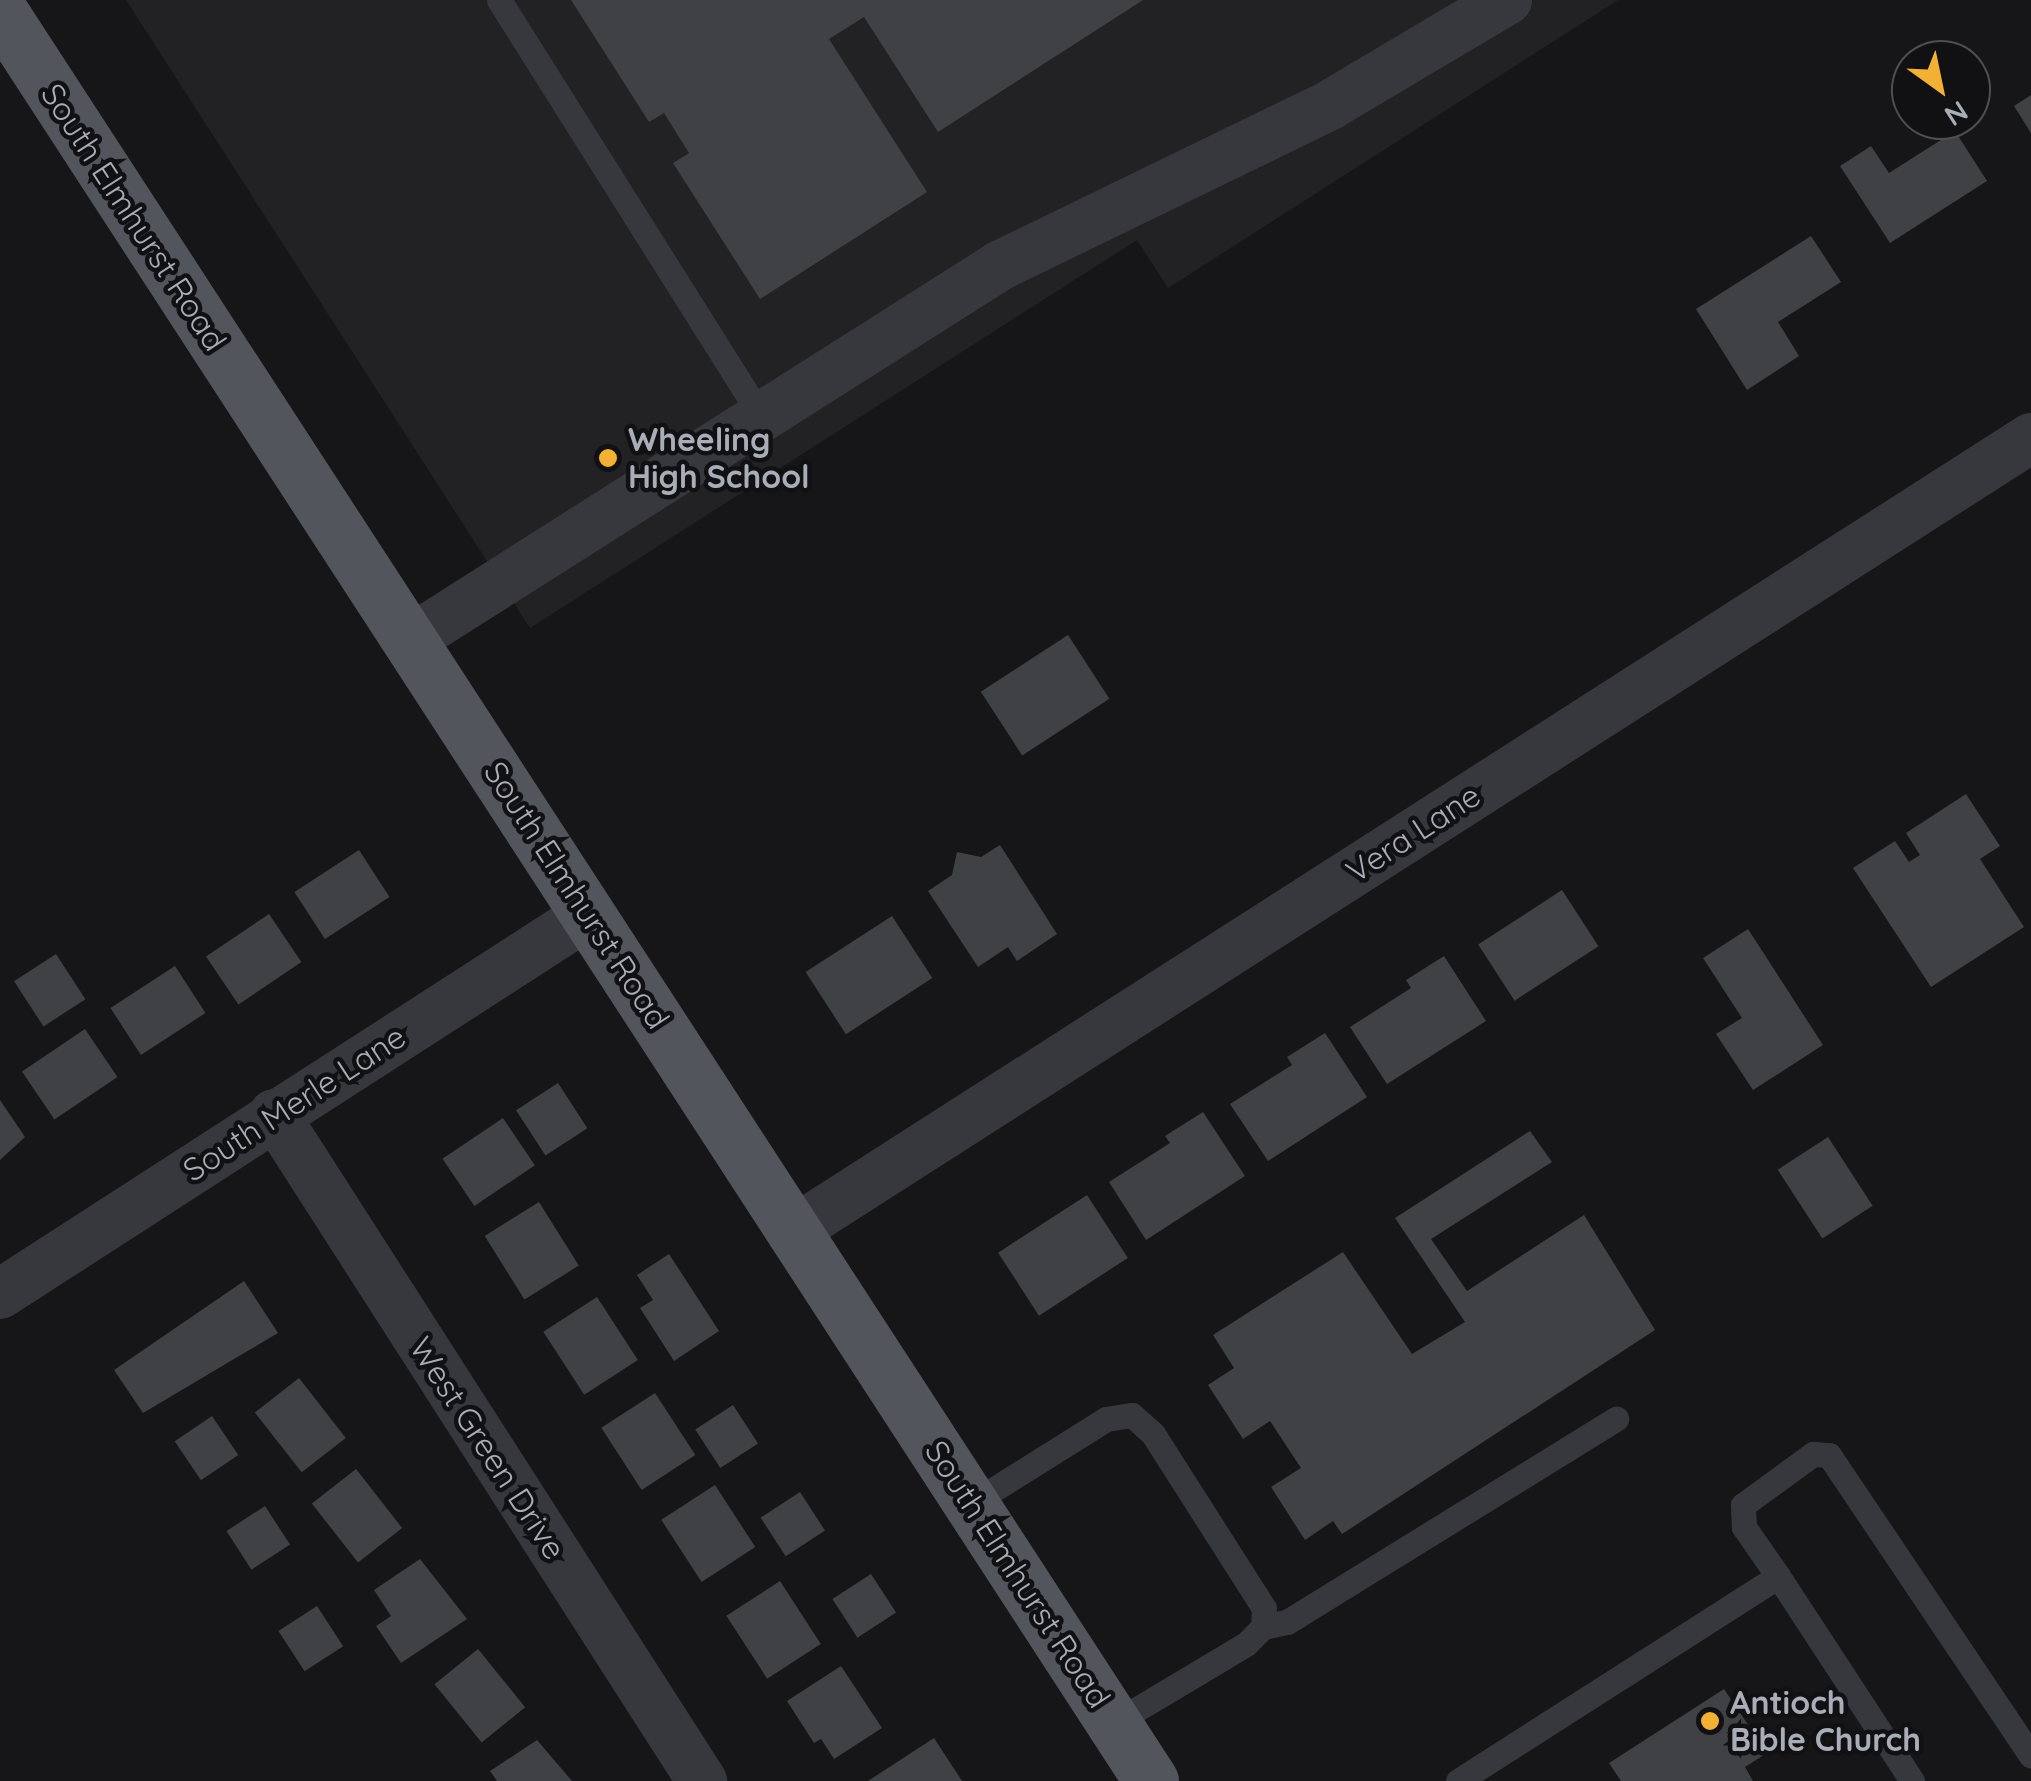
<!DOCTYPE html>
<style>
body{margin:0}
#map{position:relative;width:2031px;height:1781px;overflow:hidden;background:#161618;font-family:Quicksand,sans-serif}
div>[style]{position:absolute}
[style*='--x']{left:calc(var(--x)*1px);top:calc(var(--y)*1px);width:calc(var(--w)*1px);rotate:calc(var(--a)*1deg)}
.built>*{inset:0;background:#222225}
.building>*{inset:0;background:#404145;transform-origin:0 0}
.lane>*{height:25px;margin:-12.5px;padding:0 12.5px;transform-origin:12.5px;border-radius:12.5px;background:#37383d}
.street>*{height:50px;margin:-25px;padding:0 25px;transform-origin:25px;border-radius:25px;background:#37383d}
.primary>*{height:55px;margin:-27.5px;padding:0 27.5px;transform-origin:27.5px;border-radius:27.5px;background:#53555c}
.dots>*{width:28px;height:28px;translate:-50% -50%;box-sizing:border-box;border:5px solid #111113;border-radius:50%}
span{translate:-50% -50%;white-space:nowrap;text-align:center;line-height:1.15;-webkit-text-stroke:9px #111113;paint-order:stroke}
.street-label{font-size:32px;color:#a8adb8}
.poi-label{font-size:32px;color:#a8adb8;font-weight:700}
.left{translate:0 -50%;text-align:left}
.north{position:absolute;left:1891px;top:40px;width:100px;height:100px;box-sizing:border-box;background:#111113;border:2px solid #4d4f55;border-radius:50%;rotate:147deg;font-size:28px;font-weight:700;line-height:40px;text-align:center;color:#a8adb8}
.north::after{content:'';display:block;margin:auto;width:35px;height:45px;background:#f2b134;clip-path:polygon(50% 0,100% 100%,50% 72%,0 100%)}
</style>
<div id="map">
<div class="built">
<div style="clip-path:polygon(126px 0,1618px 0,1168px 288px,1137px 240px,530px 628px)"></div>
</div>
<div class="building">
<div style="clip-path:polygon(571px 0,1143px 0,938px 132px,864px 17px,829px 39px,927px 192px,760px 299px,673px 163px,689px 153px,664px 113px,649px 122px)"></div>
<div style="clip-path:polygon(2031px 95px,2031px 133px,2014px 106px)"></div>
<div style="clip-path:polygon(1955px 131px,1987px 181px,1890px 243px,1840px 166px,1871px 146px,1889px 173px)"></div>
<div style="clip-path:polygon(1811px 236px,1841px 282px,1778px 322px,1799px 356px,1747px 390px,1696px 309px)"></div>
<div style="left:1068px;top:635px;width:76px;height:104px;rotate:57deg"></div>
<div style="clip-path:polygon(1966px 794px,2000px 846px,1980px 859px,2024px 927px,1931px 987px,1853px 868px,1895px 841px,1909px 862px,1920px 855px,1906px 833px)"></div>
<div style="clip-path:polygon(1000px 845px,1057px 934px,1017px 961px,1008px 947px,978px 967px,928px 891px,952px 875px,957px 852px,981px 857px)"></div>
<div style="left:359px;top:850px;width:56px;height:77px;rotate:57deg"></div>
<div style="left:1562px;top:890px;width:67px;height:100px;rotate:57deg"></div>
<div style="left:269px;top:914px;width:58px;height:76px;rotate:56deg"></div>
<div style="left:892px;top:916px;width:74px;height:103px;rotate:57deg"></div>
<div style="clip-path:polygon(1748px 929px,1823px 1045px,1753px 1090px,1716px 1034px,1742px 1018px,1703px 958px)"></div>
<div style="left:56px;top:954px;width:54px;height:50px;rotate:57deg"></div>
<div style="clip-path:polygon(1444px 956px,1486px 1021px,1387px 1084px,1350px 1027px,1411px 988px,1406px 980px)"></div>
<div style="left:175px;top:966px;width:56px;height:77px;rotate:57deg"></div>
<div style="left:85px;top:1029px;width:58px;height:76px;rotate:56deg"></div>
<div style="clip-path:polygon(1325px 1033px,1367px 1097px,1268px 1161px,1230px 1104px,1292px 1065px,1287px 1057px)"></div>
<div style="left:558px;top:1083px;width:54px;height:50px;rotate:57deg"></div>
<div style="clip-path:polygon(0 1100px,25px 1137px,0 1160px)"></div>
<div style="clip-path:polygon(1203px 1112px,1245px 1176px,1146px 1240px,1109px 1182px,1170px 1143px,1165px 1136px)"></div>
<div style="left:503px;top:1118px;width:57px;height:73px;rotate:56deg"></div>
<div style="clip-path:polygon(1530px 1131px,1552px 1162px,1431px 1239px,1467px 1291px,1584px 1215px,1655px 1330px,1342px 1534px,1333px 1521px,1305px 1540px,1271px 1487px,1301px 1468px,1270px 1421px,1243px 1439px,1208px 1385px,1234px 1368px,1213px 1335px,1343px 1252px,1412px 1354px,1465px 1322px,1395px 1218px)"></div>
<div style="left:1828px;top:1137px;width:82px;height:60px;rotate:57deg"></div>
<div style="left:1087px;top:1195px;width:75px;height:106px;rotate:57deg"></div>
<div style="left:539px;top:1202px;width:75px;height:64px;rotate:58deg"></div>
<div style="clip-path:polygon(669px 1254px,719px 1331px,674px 1361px,640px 1308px,653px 1300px,637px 1275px)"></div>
<div style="clip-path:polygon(244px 1281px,278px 1333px,143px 1413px,114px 1370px)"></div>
<div style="left:597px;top:1297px;width:75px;height:64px;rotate:57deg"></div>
<div style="left:299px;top:1378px;width:76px;height:56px;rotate:52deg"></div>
<div style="left:655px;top:1393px;width:74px;height:64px;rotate:57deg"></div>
<div style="left:733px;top:1405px;width:46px;height:45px;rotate:57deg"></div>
<div style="left:212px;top:1416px;width:47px;height:45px;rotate:56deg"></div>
<div style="left:356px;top:1469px;width:75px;height:56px;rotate:52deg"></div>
<div style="left:715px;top:1485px;width:74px;height:64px;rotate:57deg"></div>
<div style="left:800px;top:1492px;width:46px;height:47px;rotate:57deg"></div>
<div style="left:265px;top:1506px;width:46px;height:46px;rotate:57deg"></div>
<div style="clip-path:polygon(420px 1559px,467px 1619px,401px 1663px,376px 1626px,391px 1616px,374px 1590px)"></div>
<div style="left:871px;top:1574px;width:46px;height:46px;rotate:57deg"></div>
<div style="left:780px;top:1581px;width:75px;height:64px;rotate:57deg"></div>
<div style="left:317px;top:1606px;width:48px;height:46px;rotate:57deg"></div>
<div style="left:478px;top:1649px;width:75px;height:56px;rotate:51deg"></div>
<div style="clip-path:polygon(841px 1666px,882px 1728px,834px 1759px,821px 1739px,814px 1743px,787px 1701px)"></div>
<div style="clip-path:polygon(1724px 1689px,1767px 1753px,1745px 1767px,1753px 1781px,1621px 1781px,1609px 1763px)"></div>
<div style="clip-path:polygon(934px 1738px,962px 1781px,868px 1781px)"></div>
<div style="clip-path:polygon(537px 1740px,572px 1781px,497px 1781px,490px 1771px)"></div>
</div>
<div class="lane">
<div style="--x:499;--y:0;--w:497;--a:57.8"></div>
<div style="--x:972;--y:1503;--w:158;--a:-32.1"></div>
<div style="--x:1106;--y:1419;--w:26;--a:-9"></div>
<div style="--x:1132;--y:1415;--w:28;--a:42"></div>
<div style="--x:1153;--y:1434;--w:206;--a:57.5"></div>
<div style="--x:1264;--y:1608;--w:19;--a:93"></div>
<div style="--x:1263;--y:1627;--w:24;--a:135"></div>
<div style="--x:1246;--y:1644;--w:154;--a:149.1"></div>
<div style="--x:1778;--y:1576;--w:60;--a:-124.8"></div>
<div style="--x:1744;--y:1527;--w:22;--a:-93"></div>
<div style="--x:1743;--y:1505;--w:87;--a:-36.1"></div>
<div style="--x:1813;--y:1454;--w:16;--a:4"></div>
<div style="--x:1829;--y:1455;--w:362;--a:56.1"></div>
<div style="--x:1263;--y:1627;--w:25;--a:-12"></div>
<div style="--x:1287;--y:1622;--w:387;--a:-31.7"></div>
<div style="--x:1458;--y:1781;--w:380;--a:-32.6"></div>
<div style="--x:1778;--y:1576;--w:245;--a:56.8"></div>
</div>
<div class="street">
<div style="--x:410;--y:640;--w:700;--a:-32.4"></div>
<div style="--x:1001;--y:265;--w:366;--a:-25.9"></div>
<div style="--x:1330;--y:105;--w:206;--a:-30.7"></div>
<div style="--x:274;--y:1114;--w:793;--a:57.31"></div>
<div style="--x:796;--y:1229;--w:1467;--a:-32.64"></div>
<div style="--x:0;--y:1294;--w:701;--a:-32.83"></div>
</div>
<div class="primary">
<div style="--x:0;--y:11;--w:2111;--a:56.96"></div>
</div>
<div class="dots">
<div style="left:608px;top:458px;background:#f2b134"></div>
<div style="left:1710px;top:1721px;background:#f2b134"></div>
</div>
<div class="street-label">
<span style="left:134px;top:217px;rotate:57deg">South Elmhurst Road</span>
<span style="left:1413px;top:833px;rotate:-33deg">Vera Lane</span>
<span style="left:577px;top:895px;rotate:57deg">South Elmhurst Road</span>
<span style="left:294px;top:1103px;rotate:-33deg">South Merle Lane</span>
<span style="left:488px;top:1448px;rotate:57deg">West Green Drive</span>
<span style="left:1018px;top:1574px;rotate:57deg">South Elmhurst Road</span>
</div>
<div class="poi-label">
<span class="left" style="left:628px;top:458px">Wheeling<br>High School</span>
<span class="left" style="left:1730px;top:1721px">Antioch<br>Bible Church</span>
</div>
<div class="north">N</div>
</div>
